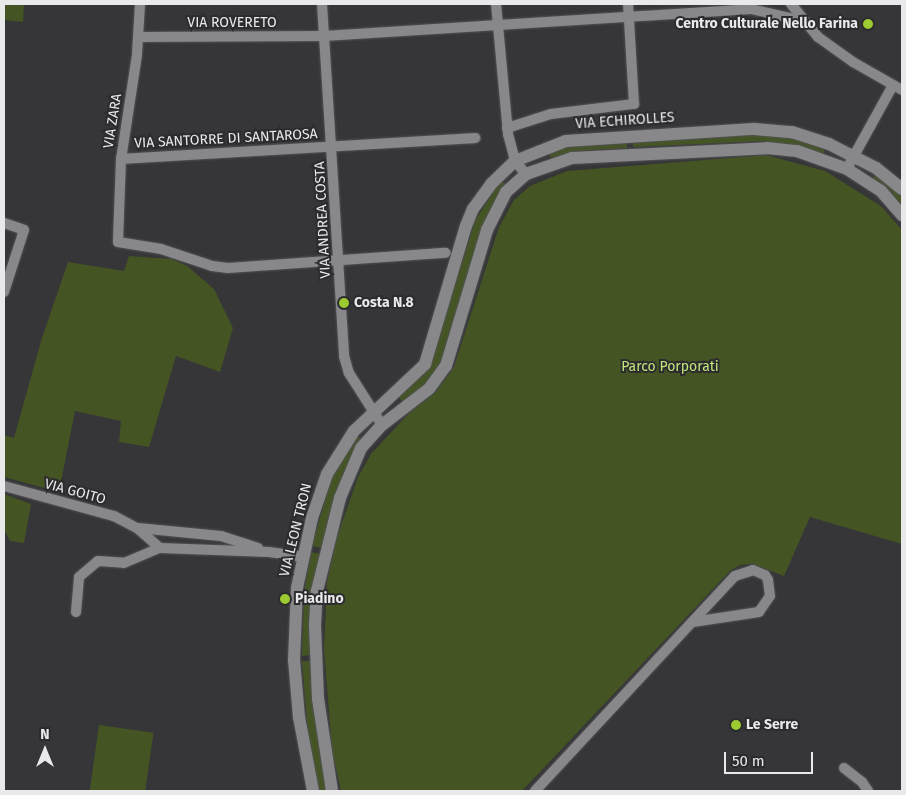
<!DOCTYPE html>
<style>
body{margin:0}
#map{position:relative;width:906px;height:795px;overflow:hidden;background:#363538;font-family:"Fira Sans",sans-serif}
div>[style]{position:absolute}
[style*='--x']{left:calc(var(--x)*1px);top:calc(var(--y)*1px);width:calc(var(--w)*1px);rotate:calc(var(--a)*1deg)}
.green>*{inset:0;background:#445523;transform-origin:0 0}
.roads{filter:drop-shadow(0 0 1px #525255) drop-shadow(0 0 1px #525255)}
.minor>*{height:10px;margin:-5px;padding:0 5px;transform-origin:5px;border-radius:5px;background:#88888b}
.tertiary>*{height:12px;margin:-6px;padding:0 6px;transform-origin:6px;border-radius:6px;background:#88888b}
.dots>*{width:14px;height:14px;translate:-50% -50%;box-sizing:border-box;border:2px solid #2c2b2e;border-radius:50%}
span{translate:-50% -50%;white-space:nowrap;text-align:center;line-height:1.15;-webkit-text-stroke:4px #2c2b2e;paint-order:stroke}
.street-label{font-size:14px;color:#e9e8ea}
.poi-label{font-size:14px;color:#e9e8ea;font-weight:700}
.right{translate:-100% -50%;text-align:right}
.left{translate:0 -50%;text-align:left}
.park-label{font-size:14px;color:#c0e67d}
.frame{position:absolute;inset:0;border:5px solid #e9e8ea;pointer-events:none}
.north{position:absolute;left:20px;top:725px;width:50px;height:50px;-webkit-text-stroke:4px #2c2b2e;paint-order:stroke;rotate:0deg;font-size:14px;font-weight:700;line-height:20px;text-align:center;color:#e9e8ea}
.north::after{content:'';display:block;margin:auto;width:18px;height:22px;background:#e9e8ea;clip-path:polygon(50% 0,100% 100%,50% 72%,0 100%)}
.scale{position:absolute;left:724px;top:752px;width:89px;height:22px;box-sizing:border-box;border:2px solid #e9e8ea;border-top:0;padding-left:6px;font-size:15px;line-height:18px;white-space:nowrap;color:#e9e8ea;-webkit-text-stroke:4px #2c2b2e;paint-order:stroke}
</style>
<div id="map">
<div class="green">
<div style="clip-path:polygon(4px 4px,24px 4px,23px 22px,4px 20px)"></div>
<div style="clip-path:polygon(756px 131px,827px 145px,823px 154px,764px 141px,633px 147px,633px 138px)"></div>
<div style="clip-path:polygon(627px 138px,627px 148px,576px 151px,550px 158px,548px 149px)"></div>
<div style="clip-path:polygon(766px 155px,825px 171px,881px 206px,902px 230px,902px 544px,810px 517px,784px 576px,753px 564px,740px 565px,730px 571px,522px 791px,341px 791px,332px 750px,324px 649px,327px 582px,336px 540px,358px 477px,371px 454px,409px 413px,435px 393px,454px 367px,499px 227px,514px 200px,530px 186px,567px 171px)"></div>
<div style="clip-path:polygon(878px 172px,902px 192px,902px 205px,872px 179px)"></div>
<div style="clip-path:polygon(501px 180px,508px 186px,440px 367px,427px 383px,403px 403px,398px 396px,430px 365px,475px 221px)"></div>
<div style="clip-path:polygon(129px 256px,172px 259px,187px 266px,214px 289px,233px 328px,220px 372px,176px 356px,149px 447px,119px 442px,121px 421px,75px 411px,59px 492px,4px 477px,4px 435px,14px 438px,41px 341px,68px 262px,124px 271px)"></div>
<div style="clip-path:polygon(357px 435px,363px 441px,344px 471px,322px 548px,312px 546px,331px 480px)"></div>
<div style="clip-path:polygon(4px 494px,31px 504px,24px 543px,10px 541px,4px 529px)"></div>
<div style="clip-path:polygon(311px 552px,321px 554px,311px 655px,302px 656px,304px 592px)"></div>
<div style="clip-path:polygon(302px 661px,311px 661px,316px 722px,327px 791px,318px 791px,308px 733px)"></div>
<div style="left:99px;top:725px;width:55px;height:67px;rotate:8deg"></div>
</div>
<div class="roads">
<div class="minor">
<div style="--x:140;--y:4;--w:51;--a:93.4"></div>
<div style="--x:137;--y:55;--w:105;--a:98.7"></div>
<div style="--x:121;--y:159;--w:83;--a:92.1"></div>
<div style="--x:118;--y:242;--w:44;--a:9.2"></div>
<div style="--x:161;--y:249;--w:54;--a:18.4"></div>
<div style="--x:212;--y:266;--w:16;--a:7"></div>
<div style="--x:228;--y:268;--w:218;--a:-4"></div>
<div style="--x:322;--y:4;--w:353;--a:86.4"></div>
<div style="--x:344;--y:356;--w:18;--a:74"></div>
<div style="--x:349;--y:373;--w:62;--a:57.6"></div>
<div style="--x:496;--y:4;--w:131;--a:84.7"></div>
<div style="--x:508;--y:134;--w:28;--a:75"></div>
<div style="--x:515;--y:161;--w:17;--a:50"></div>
<div style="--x:791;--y:4;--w:43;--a:50.7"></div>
<div style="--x:818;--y:37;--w:43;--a:35.5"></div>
<div style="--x:853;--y:62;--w:56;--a:29.7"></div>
<div style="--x:139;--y:37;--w:185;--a:-0.3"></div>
<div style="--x:324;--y:36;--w:428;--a:-3.6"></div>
<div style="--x:751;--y:9;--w:53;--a:13"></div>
<div style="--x:507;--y:128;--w:46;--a:-17.7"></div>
<div style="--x:551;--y:114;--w:84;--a:-6.9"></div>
<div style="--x:634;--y:104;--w:100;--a:-93.4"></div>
<div style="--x:121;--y:159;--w:355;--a:-3.4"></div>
<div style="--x:850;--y:163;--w:89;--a:-61.1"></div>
<div style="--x:4;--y:223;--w:21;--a:19"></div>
<div style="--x:24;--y:230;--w:65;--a:107.9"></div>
<div style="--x:4;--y:486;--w:114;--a:15.3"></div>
<div style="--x:114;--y:516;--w:26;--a:28"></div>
<div style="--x:137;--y:528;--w:30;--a:41"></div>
<div style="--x:138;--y:528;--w:83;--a:5.5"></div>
<div style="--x:221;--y:536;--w:39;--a:18"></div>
<div style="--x:76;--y:612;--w:35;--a:-85"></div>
<div style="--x:79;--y:577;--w:25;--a:-40"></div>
<div style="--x:98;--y:561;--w:26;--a:4"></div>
<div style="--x:124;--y:563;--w:39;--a:-23"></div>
<div style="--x:160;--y:548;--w:109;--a:2.1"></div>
<div style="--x:269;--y:552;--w:34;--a:8"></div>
<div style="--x:844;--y:768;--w:23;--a:38"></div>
<div style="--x:862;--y:782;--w:11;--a:56"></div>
<div style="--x:535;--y:791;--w:294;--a:-47.1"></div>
<div style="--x:735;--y:576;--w:19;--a:-18"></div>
<div style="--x:753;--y:570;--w:13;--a:23"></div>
<div style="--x:765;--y:575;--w:6;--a:59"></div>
<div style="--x:768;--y:580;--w:16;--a:83"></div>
<div style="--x:770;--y:596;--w:19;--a:125"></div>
<div style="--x:759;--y:612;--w:67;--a:171.4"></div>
</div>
<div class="tertiary">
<div style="--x:313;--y:791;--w:75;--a:-100.7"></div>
<div style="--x:299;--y:717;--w:57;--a:-95"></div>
<div style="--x:294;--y:660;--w:72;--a:-87.6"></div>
<div style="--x:297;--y:588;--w:72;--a:-77.9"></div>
<div style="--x:312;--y:518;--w:46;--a:-71.2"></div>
<div style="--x:327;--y:474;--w:51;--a:-57.9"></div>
<div style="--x:354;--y:431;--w:98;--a:-43.3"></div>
<div style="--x:425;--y:364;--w:144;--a:-73.5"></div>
<div style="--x:466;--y:226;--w:18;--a:-68"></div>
<div style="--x:473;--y:209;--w:31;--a:-54"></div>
<div style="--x:491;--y:184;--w:33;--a:-44"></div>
<div style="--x:515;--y:161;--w:55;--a:-21.4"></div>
<div style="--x:566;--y:141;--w:188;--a:-3.7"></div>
<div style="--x:754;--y:129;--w:38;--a:5"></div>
<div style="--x:792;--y:132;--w:39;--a:18"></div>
<div style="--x:829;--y:144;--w:53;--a:27.1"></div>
<div style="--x:876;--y:168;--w:33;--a:39"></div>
<div style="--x:332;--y:791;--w:94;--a:-98.6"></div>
<div style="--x:318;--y:698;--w:73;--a:-92.4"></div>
<div style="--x:315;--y:625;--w:34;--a:-87"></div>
<div style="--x:317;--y:591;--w:96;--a:-76.1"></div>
<div style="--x:340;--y:498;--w:54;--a:-67.2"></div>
<div style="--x:361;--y:448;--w:31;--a:-48"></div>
<div style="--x:382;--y:425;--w:59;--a:-37.5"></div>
<div style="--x:429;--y:389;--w:29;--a:-54"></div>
<div style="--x:446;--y:366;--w:142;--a:-73.2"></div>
<div style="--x:487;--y:230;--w:42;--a:-63.4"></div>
<div style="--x:506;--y:192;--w:27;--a:-42"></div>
<div style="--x:526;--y:174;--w:49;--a:-19.2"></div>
<div style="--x:572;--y:158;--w:195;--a:-2.9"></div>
<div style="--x:767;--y:148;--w:30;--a:6"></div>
<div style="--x:797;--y:151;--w:53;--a:19.8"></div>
<div style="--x:847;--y:169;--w:40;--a:32.9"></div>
<div style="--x:881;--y:191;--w:32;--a:49"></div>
</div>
</div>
<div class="dots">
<div style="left:868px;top:24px;background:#9dca30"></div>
<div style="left:344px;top:303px;background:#9dca30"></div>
<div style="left:285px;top:599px;background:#9dca30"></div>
<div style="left:736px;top:725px;background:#9dca30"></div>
</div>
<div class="street-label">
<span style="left:232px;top:23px">VIA ROVERETO</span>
<span style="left:113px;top:121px;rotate:-81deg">VIA ZARA</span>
<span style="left:625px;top:121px;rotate:-4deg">VIA ECHIROLLES</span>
<span style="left:226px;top:139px;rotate:-3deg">VIA SANTORRE DI SANTAROSA</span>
<span style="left:323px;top:220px;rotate:-93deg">VIA ANDREA COSTA</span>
<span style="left:75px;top:492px;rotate:15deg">VIA GOITO</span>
<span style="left:296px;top:530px;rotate:-76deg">VIA LEON TRON</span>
</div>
<div class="poi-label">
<span class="right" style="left:858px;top:24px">Centro Culturale Nello Farina</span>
<span class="left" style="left:354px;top:303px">Costa N.8</span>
<span class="left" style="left:295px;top:599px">Piadino</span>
<span class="left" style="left:746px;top:725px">Le Serre</span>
</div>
<div class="park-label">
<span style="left:670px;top:367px">Parco Porporati</span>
</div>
<div class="frame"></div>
<div class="north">N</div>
<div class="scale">50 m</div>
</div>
